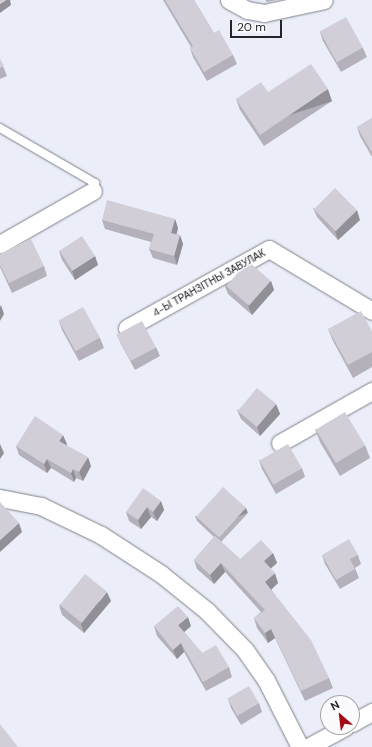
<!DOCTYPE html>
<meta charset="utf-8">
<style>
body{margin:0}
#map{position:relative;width:372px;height:747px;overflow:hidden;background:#ebeef8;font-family:"DM Sans",sans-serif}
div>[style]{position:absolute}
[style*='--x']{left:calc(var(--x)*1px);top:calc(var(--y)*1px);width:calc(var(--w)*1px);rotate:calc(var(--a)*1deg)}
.roads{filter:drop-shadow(0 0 1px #7f818a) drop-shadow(0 0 1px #7f818a)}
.service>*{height:8px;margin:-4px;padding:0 4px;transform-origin:4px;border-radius:4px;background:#fff}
.minor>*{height:17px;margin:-8.5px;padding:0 8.5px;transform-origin:8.5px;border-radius:8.5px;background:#fff}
.wall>*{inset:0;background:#b4b1ba}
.shaded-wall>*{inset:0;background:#929097;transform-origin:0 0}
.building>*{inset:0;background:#d1ced8;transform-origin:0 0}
span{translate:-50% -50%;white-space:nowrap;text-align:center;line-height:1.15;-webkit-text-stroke:3px #fbfbfd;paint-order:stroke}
.street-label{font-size:10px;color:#232428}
.north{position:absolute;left:320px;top:695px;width:40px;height:40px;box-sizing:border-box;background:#fbfbfd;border:1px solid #a5a5a8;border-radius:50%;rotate:332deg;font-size:11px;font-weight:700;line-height:16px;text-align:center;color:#232428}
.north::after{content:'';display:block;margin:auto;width:14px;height:18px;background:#a40a16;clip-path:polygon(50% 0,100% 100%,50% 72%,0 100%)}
.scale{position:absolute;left:230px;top:20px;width:52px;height:18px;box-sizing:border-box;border:2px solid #232428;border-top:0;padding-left:5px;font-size:12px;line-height:14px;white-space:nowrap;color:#232428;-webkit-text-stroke:3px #fbfbfd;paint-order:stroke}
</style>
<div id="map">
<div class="roads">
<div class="service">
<div style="--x:0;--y:128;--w:110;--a:30.1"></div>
<div style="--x:95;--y:183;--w:8;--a:104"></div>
</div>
<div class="minor">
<div style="--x:229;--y:0;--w:21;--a:29"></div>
<div style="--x:247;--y:10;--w:17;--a:10"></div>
<div style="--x:264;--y:13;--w:61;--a:-12.2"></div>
<div style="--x:0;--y:244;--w:107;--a:-29.7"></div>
<div style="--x:127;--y:328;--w:162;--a:-29.1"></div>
<div style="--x:269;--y:249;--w:120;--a:31"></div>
<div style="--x:280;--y:443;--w:106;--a:-29.5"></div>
<div style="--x:0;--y:498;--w:42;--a:11"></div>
<div style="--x:41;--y:506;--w:67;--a:25.8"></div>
<div style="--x:101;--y:535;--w:72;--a:33"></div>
<div style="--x:161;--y:574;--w:59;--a:38.8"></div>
<div style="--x:207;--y:611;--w:54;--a:45.7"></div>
<div style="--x:245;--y:650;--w:37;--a:55"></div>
<div style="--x:266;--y:680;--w:75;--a:63.1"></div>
<div style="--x:352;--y:723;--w:23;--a:-29"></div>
<div style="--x:308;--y:747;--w:42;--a:-28.4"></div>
</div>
</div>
<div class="wall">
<div style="clip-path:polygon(163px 0,194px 0,214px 33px,233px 55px,237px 64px,207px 81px,193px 57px,190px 48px,191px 47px)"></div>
<div style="clip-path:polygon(265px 0,277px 0,267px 2px)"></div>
<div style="clip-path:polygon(320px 32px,363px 48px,367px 57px,341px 72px,323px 41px)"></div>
<div style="clip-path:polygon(0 59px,7px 76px,0 79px)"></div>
<div style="clip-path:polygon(268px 92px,332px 101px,264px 146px,240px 110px,236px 99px)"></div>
<div style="clip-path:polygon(372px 118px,372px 157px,360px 136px,357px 127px)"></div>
<div style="clip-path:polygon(313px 208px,360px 220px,338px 240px,317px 217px)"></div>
<div style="clip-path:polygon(175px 219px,178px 228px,177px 234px,180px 235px,183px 244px,177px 265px,153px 258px,149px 249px,151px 242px,105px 229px,102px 220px)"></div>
<div style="clip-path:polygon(59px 251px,95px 256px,98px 265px,75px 280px,62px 260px)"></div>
<div style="clip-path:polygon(0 254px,44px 266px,47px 276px,12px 293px,0 267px)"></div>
<div style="clip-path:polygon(271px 281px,274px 290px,252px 315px,228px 294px,224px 284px)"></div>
<div style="clip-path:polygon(59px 321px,100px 338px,104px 348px,79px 361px,62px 330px)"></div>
<div style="clip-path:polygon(328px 329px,372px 331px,372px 367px,353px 378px,333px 341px)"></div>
<div style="clip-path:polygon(117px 335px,156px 347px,160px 356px,135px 370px,121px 344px)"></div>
<div style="clip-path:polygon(276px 404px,280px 414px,260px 436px,241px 419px,237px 410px)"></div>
<div style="clip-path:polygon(315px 429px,365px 445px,370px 458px,340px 476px,320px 442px)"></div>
<div style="clip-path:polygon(67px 444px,66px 445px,91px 466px,83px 481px,76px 478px,74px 482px,51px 468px,47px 473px,19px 455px,16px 446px)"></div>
<div style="clip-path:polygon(259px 460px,302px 468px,305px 477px,276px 494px,262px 469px)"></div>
<div style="clip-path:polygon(161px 501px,164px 510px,157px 521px,151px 517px,141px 529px,129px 521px,126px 512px)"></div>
<div style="clip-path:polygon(248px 513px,221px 542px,240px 559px,273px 553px,277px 563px,270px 568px,278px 583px,271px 589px,329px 678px,333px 688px,305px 701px,275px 638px,268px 643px,257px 628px,254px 618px,261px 612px,225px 572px,214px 584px,197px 569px,194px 560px,214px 537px,197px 521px,195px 516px)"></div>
<div style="clip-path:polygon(322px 555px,358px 555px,361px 564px,355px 568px,359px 578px,340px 589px,325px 564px)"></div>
<div style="clip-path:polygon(111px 601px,84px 633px,62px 615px,59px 605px)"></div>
<div style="clip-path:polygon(154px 626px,191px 626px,184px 632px,202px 653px,229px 667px,232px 677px,206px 691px,184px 652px,177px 659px,157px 636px)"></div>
<div style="clip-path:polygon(228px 699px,259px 703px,262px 712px,241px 725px,231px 708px)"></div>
</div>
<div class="shaded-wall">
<div style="clip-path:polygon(6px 0,10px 0,11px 5px,0 13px,0 4px)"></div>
<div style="left:328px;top:89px;width:13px;height:82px;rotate:72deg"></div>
<div style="clip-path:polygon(357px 210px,360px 220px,338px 240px,335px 231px)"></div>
<div style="clip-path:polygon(175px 219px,178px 228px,174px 242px,171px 233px)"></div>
<div style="clip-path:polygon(180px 235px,183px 244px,177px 265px,174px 256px)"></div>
<div style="clip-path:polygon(95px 256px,98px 265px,75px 280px,72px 271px)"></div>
<div style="clip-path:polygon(271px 281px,274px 290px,252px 315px,248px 306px)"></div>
<div style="clip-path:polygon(1px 305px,4px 314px,0 321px,0 307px)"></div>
<div style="clip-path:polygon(276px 404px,280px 414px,260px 436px,257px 427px)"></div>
<div style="clip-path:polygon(63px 435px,67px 444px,63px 450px,59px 441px)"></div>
<div style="clip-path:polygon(0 444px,4px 453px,0 459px)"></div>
<div style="clip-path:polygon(88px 457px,91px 466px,83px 481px,79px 472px)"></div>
<div style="clip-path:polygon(47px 459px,51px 468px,47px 473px,44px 464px)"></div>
<div style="clip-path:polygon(73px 469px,76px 478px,74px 482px,71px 473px)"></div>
<div style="clip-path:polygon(161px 501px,164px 510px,157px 521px,153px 512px)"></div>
<div style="clip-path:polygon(147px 507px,151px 517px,141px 529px,138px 520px)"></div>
<div style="left:246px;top:508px;width:5px;height:41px;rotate:68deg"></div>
<div style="clip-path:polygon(19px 523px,22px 532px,0 552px,0 540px)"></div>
<div style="clip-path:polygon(273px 553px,277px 563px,268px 571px,264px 561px)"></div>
<div style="clip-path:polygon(221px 563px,225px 572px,214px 584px,210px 575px)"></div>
<div style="clip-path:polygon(275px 573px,278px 583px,269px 592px,265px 582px)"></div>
<div style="clip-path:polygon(107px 592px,111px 601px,84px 633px,81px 624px)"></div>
<div style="clip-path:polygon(188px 617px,191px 626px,182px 634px,178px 625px)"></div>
<div style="clip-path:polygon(271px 629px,275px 638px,268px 643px,265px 633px)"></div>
<div style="clip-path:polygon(181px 643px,184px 652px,177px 659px,173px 650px)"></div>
</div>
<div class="building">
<div style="clip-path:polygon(0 0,6px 0,0 4px)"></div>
<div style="clip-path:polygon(165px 0,194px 0,214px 33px,219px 30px,233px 55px,204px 72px,190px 48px,193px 46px)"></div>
<div style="left:346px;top:17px;width:35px;height:30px;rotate:61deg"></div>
<div style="clip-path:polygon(0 59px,4px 66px,0 68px)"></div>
<div style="clip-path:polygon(311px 64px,328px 89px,260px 135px,236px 99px,261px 82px,268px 92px)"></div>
<div style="clip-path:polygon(372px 118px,372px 153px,357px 127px)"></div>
<div style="left:335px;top:188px;width:31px;height:30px;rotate:45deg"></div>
<div style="clip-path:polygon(107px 200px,175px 219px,171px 233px,180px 235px,174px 256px,149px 249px,154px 234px,102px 220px)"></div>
<div style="left:82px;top:236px;width:24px;height:27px;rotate:57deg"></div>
<div style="clip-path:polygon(31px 239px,44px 266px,9px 283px,0 265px,0 254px)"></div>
<div style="left:248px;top:261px;width:30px;height:33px;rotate:41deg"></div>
<div style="left:83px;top:307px;width:35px;height:28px;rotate:61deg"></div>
<div style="clip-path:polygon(361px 311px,372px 331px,372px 352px,348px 365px,328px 329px)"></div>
<div style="left:142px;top:321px;width:30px;height:29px;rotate:62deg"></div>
<div style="left:257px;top:388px;width:25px;height:30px;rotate:40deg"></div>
<div style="left:345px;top:412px;width:39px;height:34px;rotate:59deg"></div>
<div style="clip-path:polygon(35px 416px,63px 435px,59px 441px,88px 457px,79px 472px,73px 469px,71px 473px,47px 459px,44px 464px,16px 446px)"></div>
<div style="left:288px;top:444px;width:28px;height:33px;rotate:60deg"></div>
<div style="left:223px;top:487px;width:31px;height:40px;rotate:42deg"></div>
<div style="clip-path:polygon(143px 488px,161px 501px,153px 512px,147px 507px,138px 520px,126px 512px)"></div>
<div style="clip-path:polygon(0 502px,19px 523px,0 540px)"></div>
<div style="clip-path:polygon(215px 536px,240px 559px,261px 540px,273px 553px,264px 561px,275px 573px,265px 582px,311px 640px,329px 678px,301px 691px,271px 629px,265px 633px,254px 618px,265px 610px,221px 563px,210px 575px,194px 560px)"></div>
<div style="clip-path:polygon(349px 539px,358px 555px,350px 559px,355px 569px,336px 580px,322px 555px)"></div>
<div style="left:85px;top:574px;width:28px;height:40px;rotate:39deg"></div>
<div style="clip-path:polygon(178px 606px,188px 617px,178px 625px,202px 653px,216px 645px,229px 667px,203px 682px,181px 643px,173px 650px,154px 626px)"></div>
<div style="left:249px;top:686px;width:20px;height:25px;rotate:60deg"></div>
<div style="clip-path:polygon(0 724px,18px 747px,0 747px)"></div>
</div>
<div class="street-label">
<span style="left:209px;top:283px;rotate:-29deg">4-Ы ТРАНЗІТНЫ ЗАВУЛАК</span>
</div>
<div class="north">N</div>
<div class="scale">20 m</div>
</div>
